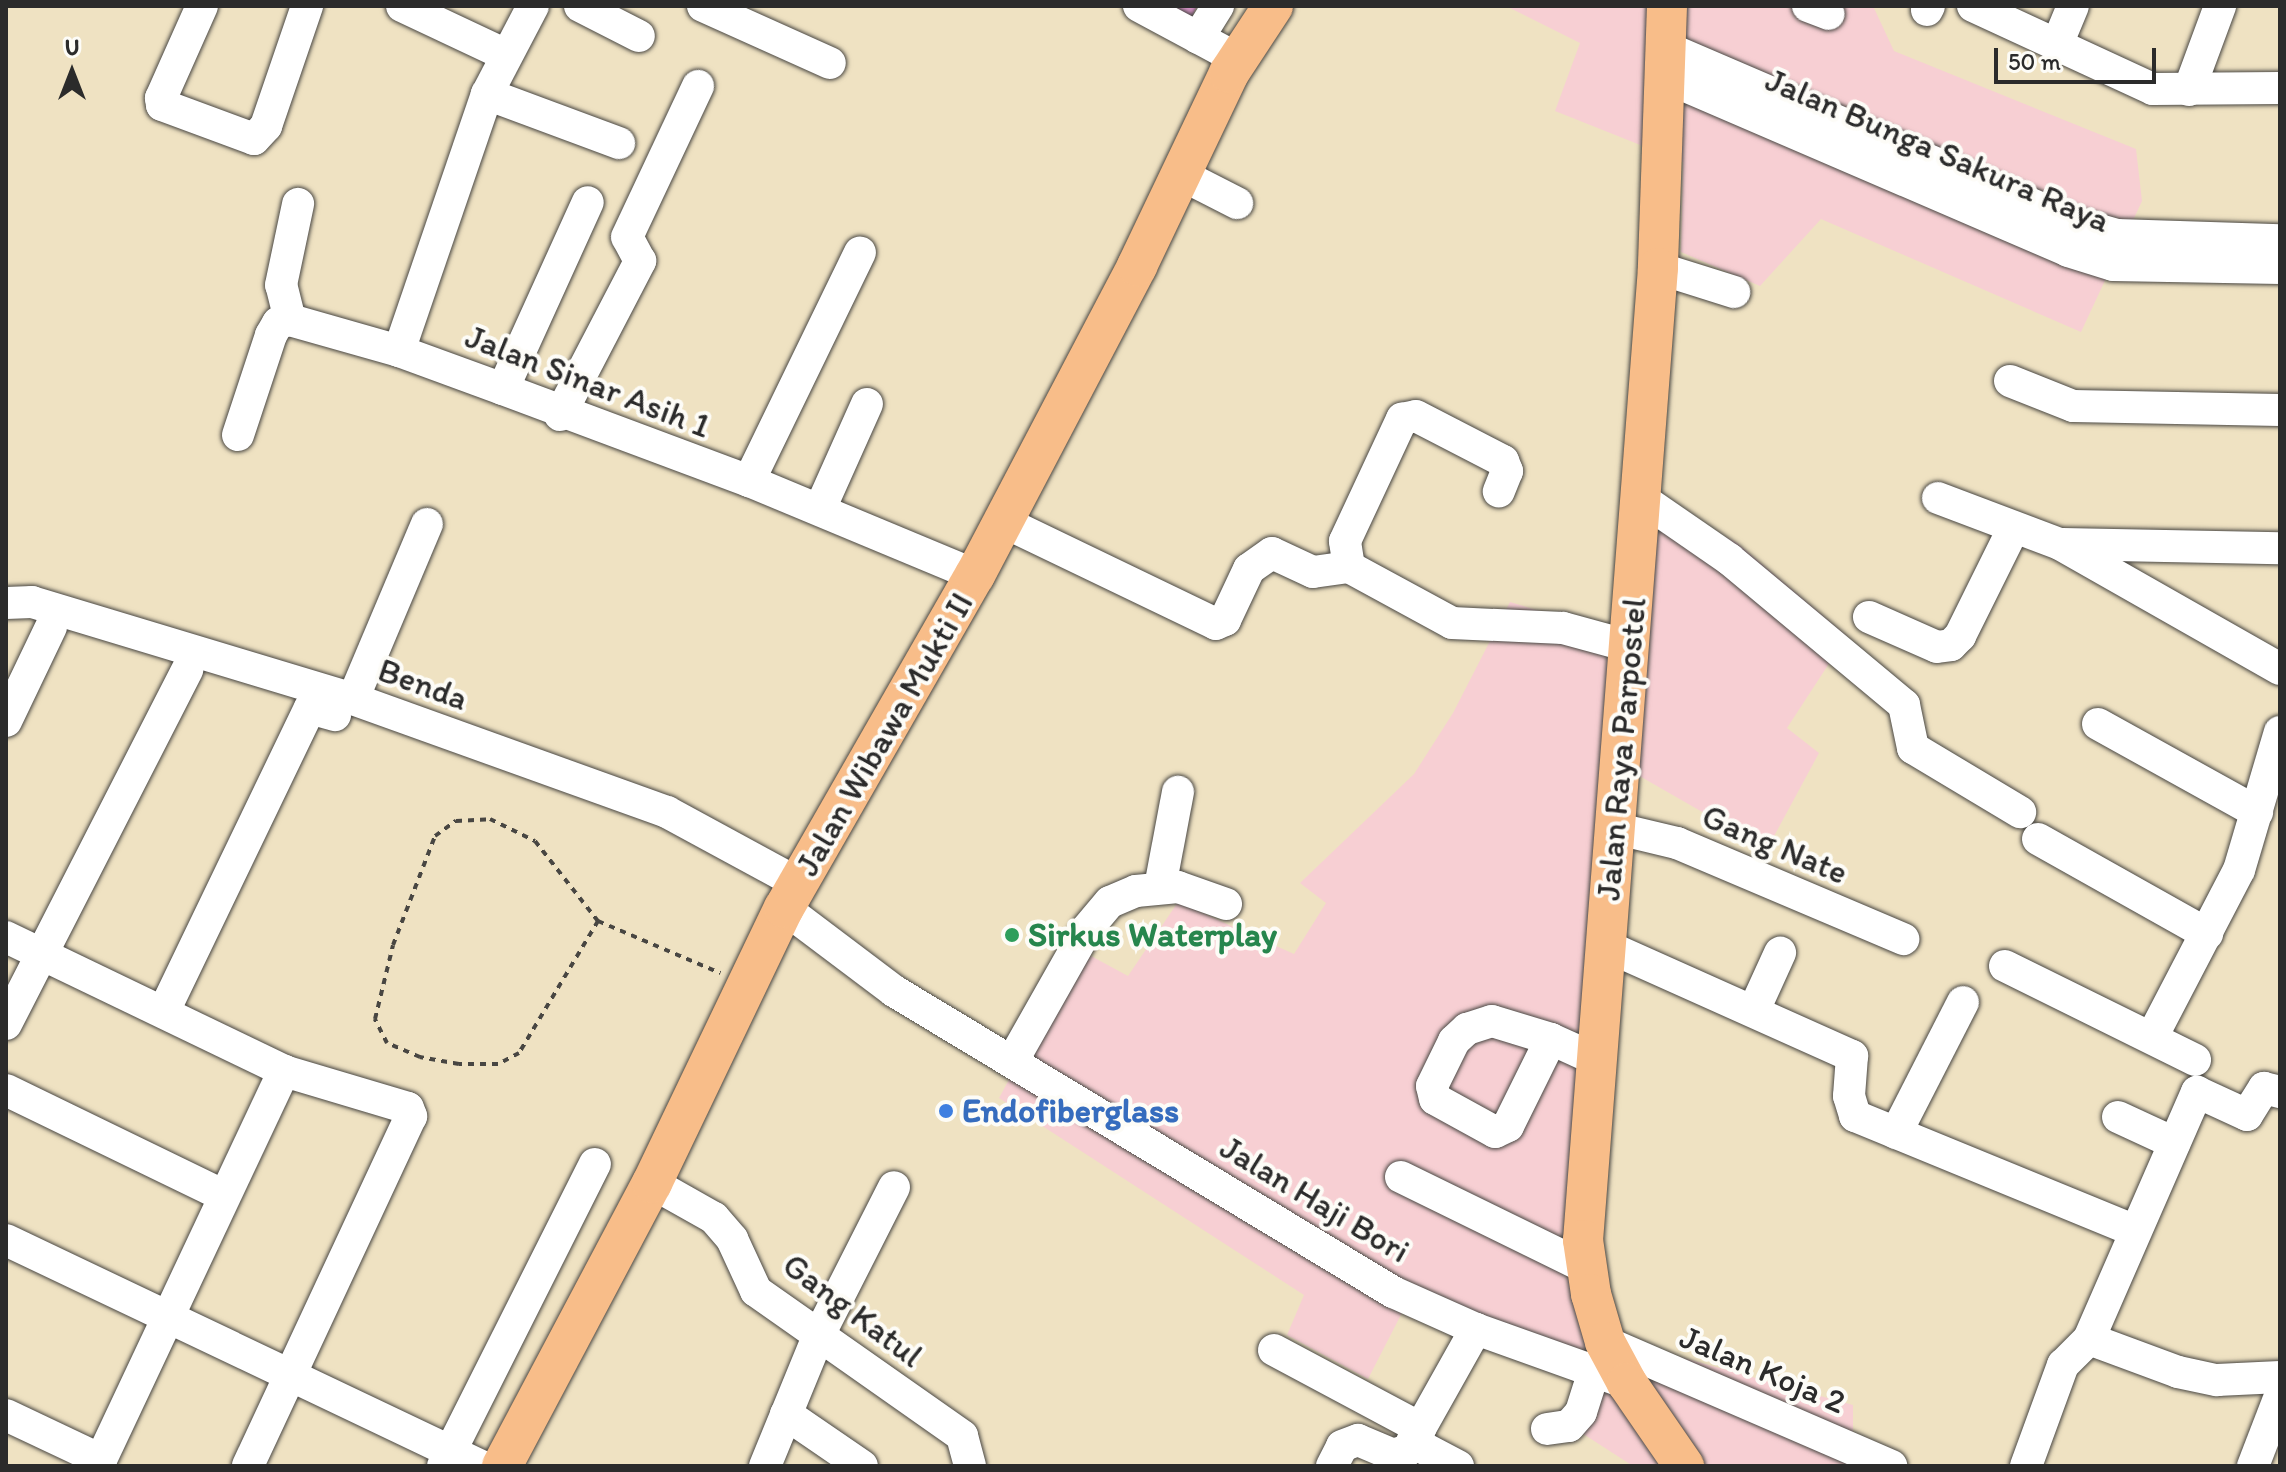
<!DOCTYPE html>
<style>
body{margin:0}
#map{position:relative;width:2286px;height:1472px;overflow:hidden;background:#efe2c2;font-family:Itim,sans-serif}
div>[style]{position:absolute}
[style*='--x']{left:calc(var(--x)*1px);top:calc(var(--y)*1px);width:calc(var(--w)*1px);rotate:calc(var(--a)*1deg)}
.built>*{inset:0;background:#f7cfd3}
.building>*{inset:0;background:#d693c7}
.path>*{height:4px;margin-top:-2px;transform-origin:0;background:repeating-linear-gradient(90deg,#484642 0 6px,transparent 0 12px)}
.roads{filter:drop-shadow(0 0 2px #484642) drop-shadow(0 0 2px #484642)}
.minor>*{height:32px;margin:-16px;padding:0 16px;transform-origin:16px;border-radius:16px;background:#fff}
.major>*{height:40px;margin:-20px;padding:0 20px;transform-origin:20px;border-radius:20px;background:#f8bd89}
.dots>*{width:22px;height:22px;translate:-50% -50%;box-sizing:border-box;border:4px solid #fdfcf7;border-radius:50%}
span{translate:-50% -50%;white-space:nowrap;text-align:center;line-height:1.15;-webkit-text-stroke:8px #fdfcf7;paint-order:stroke}
.street-label{font-size:34px;color:#2b2b2b}
.leisure-label{font-size:34px;color:#27864d;font-weight:700}
.left{translate:0 -50%;text-align:left}
.shop-label{font-size:34px;color:#366cbe;font-weight:700}
.frame{position:absolute;inset:0;border:8px solid #2b2b2b;pointer-events:none}
.north{position:absolute;left:32px;top:32px;width:80px;height:80px;-webkit-text-stroke:6px #fdfcf7;paint-order:stroke;rotate:0deg;font-size:22px;font-weight:700;line-height:32px;text-align:center;color:#2b2b2b}
.north::after{content:'';display:block;margin:auto;width:28px;height:36px;background:#2b2b2b;clip-path:polygon(50% 0,100% 100%,50% 72%,0 100%)}
.scale{position:absolute;left:1994px;top:48px;width:162px;height:36px;box-sizing:border-box;border:4px solid #2b2b2b;border-top:0;padding-left:10px;font-size:24px;line-height:28px;white-space:nowrap;color:#2b2b2b;-webkit-text-stroke:6px #fdfcf7;paint-order:stroke}
</style>
<div id="map">
<div class="built">
<div style="clip-path:polygon(1506px 6px,1873px 6px,1894px 51px,2136px 149px,2142px 201px,2081px 332px,1821px 219px,1760px 286px,1681px 252px,1683px 162px,1555px 111px,1580px 43px)"></div>
<div style="clip-path:polygon(1648px 500px,1736px 542px,1847px 636px,1787px 728px,1819px 753px,1767px 849px,1622px 766px,1597px 1334px,1853px 1405px,1853px 1466px,1633px 1466px,1574px 1428px,1589px 1367px,1408px 1301px,1368px 1379px,1287px 1335px,1304px 1295px,999px 1098px,1080px 950px,1128px 976px,1178px 902px,1294px 954px,1326px 903px,1300px 883px,1414px 774px,1453px 713px,1510px 602px,1639px 641px)"></div>
</div>
<div class="building">
<div style="clip-path:polygon(1156px 6px,1197px 6px,1189px 23px)"></div>
</div>
<div class="path">
<div style="--x:598;--y:921;--w:154;--a:120.9"></div>
<div style="--x:519;--y:1053;--w:24;--a:152"></div>
<div style="--x:498;--y:1064;--w:39;--a:180"></div>
<div style="--x:459;--y:1064;--w:40;--a:-170"></div>
<div style="--x:420;--y:1057;--w:36;--a:-157"></div>
<div style="--x:387;--y:1043;--w:27;--a:-117"></div>
<div style="--x:375;--y:1019;--w:76;--a:-76.3"></div>
<div style="--x:393;--y:945;--w:117;--a:-68.9"></div>
<div style="--x:435;--y:836;--w:26;--a:-36"></div>
<div style="--x:456;--y:821;--w:34;--a:-3"></div>
<div style="--x:490;--y:819;--w:50;--a:26.1"></div>
<div style="--x:535;--y:841;--w:102;--a:51.8"></div>
<div style="--x:598;--y:921;--w:133;--a:23.1"></div>
</div>
<div class="roads">
<div class="minor">
<div style="--x:202;--y:6;--w:101;--a:114"></div>
<div style="--x:161;--y:98;--w:7;--a:82"></div>
<div style="--x:162;--y:105;--w:98;--a:20.3"></div>
<div style="--x:254;--y:139;--w:18;--a:-47"></div>
<div style="--x:266;--y:126;--w:127;--a:-71.1"></div>
<div style="--x:402;--y:6;--w:115;--a:25.2"></div>
<div style="--x:580;--y:6;--w:66;--a:27"></div>
<div style="--x:703;--y:6;--w:139;--a:24.2"></div>
<div style="--x:1139;--y:6;--w:112;--a:28.2"></div>
<div style="--x:1808;--y:6;--w:22;--a:21"></div>
<div style="--x:1973;--y:6;--w:198;--a:24.8"></div>
<div style="--x:2153;--y:89;--w:127;--a:-0.5"></div>
<div style="--x:1927;--y:10;--w:4;--a:-63"></div>
<div style="--x:1198;--y:38;--w:38;--a:-58"></div>
<div style="--x:2056;--y:47;--w:44;--a:-67.5"></div>
<div style="--x:1667;--y:48;--w:447;--a:23.2"></div>
<div style="--x:2078;--y:224;--w:41;--a:15.8"></div>
<div style="--x:2117;--y:235;--w:163;--a:1.8"></div>
<div style="--x:1667;--y:78;--w:437;--a:23.3"></div>
<div style="--x:2068;--y:251;--w:47;--a:17.3"></div>
<div style="--x:2113;--y:265;--w:167;--a:1"></div>
<div style="--x:2189;--y:90;--w:90;--a:-69.7"></div>
<div style="--x:487;--y:94;--w:141;--a:20.4"></div>
<div style="--x:1182;--y:175;--w:62;--a:27"></div>
<div style="--x:1658;--y:268;--w:80;--a:17.5"></div>
<div style="--x:290;--y:320;--w:36;--a:-104"></div>
<div style="--x:281;--y:285;--w:83;--a:-78.1"></div>
<div style="--x:399;--y:351;--w:272;--a:-71.1"></div>
<div style="--x:487;--y:94;--w:99;--a:-62.4"></div>
<div style="--x:2010;--y:381;--w:68;--a:21.6"></div>
<div style="--x:2073;--y:406;--w:207;--a:1.1"></div>
<div style="--x:503;--y:389;--w:205;--a:-65.6"></div>
<div style="--x:560;--y:415;--w:174;--a:-62.5"></div>
<div style="--x:640;--y:261;--w:27;--a:-118"></div>
<div style="--x:627;--y:237;--w:167;--a:-64.8"></div>
<div style="--x:238;--y:435;--w:105;--a:-71.7"></div>
<div style="--x:271;--y:335;--w:14;--a:-60"></div>
<div style="--x:278;--y:323;--w:12;--a:-14"></div>
<div style="--x:290;--y:320;--w:113;--a:15.9"></div>
<div style="--x:399;--y:351;--w:111;--a:20.1"></div>
<div style="--x:503;--y:389;--w:263;--a:20.5"></div>
<div style="--x:749;--y:481;--w:245;--a:22.6"></div>
<div style="--x:749;--y:481;--w:254;--a:-64.1"></div>
<div style="--x:1938;--y:498;--w:130;--a:20.7"></div>
<div style="--x:2060;--y:544;--w:253;--a:29.6"></div>
<div style="--x:1642;--y:499;--w:106;--a:34.6"></div>
<div style="--x:1729;--y:559;--w:228;--a:39.8"></div>
<div style="--x:1904;--y:705;--w:44;--a:78.2"></div>
<div style="--x:1913;--y:748;--w:125;--a:30.9"></div>
<div style="--x:820;--y:509;--w:115;--a:-65.9"></div>
<div style="--x:1004;--y:522;--w:235;--a:25.7"></div>
<div style="--x:1216;--y:624;--w:10;--a:-24"></div>
<div style="--x:1225;--y:620;--w:56;--a:-64.8"></div>
<div style="--x:1249;--y:569;--w:28;--a:-35"></div>
<div style="--x:1272;--y:553;--w:45;--a:24.9"></div>
<div style="--x:1313;--y:572;--w:36;--a:-8"></div>
<div style="--x:1349;--y:567;--w:117;--a:28.5"></div>
<div style="--x:1452;--y:623;--w:111;--a:2.6"></div>
<div style="--x:1563;--y:628;--w:68;--a:15.3"></div>
<div style="--x:2063;--y:544;--w:217;--a:1.1"></div>
<div style="--x:1349;--y:567;--w:26;--a:-99"></div>
<div style="--x:1345;--y:541;--w:135;--a:-65"></div>
<div style="--x:1402;--y:419;--w:14;--a:-12"></div>
<div style="--x:1416;--y:416;--w:98;--a:27.3"></div>
<div style="--x:1503;--y:461;--w:11;--a:68"></div>
<div style="--x:1507;--y:471;--w:22;--a:112"></div>
<div style="--x:6;--y:603;--w:26;--a:-2"></div>
<div style="--x:32;--y:602;--w:335;--a:16.8"></div>
<div style="--x:353;--y:699;--w:334;--a:19.8"></div>
<div style="--x:667;--y:812;--w:149;--a:28.5"></div>
<div style="--x:1869;--y:617;--w:74;--a:23.8"></div>
<div style="--x:1937;--y:647;--w:14;--a:-8"></div>
<div style="--x:1951;--y:645;--w:13;--a:-45"></div>
<div style="--x:1960;--y:636;--w:119;--a:-63.6"></div>
<div style="--x:353;--y:699;--w:190;--a:-67.1"></div>
<div style="--x:6;--y:721;--w:104;--a:-64.4"></div>
<div style="--x:2098;--y:724;--w:182;--a:29"></div>
<div style="--x:1614;--y:828;--w:65;--a:13.4"></div>
<div style="--x:1677;--y:843;--w:246;--a:23"></div>
<div style="--x:2038;--y:839;--w:194;--a:29.3"></div>
<div style="--x:1160;--y:887;--w:97;--a:-79.3"></div>
<div style="--x:784;--y:908;--w:138;--a:37"></div>
<div style="--x:894;--y:991;--w:583;--a:31.1"></div>
<div style="--x:1393;--y:1292;--w:91;--a:24"></div>
<div style="--x:1476;--y:1329;--w:160;--a:19.7"></div>
<div style="--x:6;--y:937;--w:309;--a:25.7"></div>
<div style="--x:284;--y:1071;--w:129;--a:16.6"></div>
<div style="--x:408;--y:1108;--w:9;--a:69"></div>
<div style="--x:411;--y:1116;--w:386;--a:115"></div>
<div style="--x:1604;--y:945;--w:272;--a:24.1"></div>
<div style="--x:1852;--y:1056;--w:40;--a:94.3"></div>
<div style="--x:1849;--y:1096;--w:21;--a:73"></div>
<div style="--x:1855;--y:1116;--w:300;--a:22.3"></div>
<div style="--x:2005;--y:966;--w:212;--a:26.3"></div>
<div style="--x:1754;--y:1010;--w:63;--a:-65.5"></div>
<div style="--x:164;--y:1011;--w:336;--a:-64.3"></div>
<div style="--x:310;--y:708;--w:26;--a:16"></div>
<div style="--x:6;--y:1024;--w:398;--a:-62.9"></div>
<div style="--x:2152;--y:1037;--w:188;--a:-62.5"></div>
<div style="--x:2239;--y:870;--w:144;--a:-73.5"></div>
<div style="--x:1551;--y:1039;--w:97;--a:116.3"></div>
<div style="--x:1508;--y:1126;--w:14;--a:155"></div>
<div style="--x:1495;--y:1132;--w:68;--a:-151.2"></div>
<div style="--x:1435;--y:1099;--w:13;--a:-103"></div>
<div style="--x:1432;--y:1086;--w:50;--a:-63.9"></div>
<div style="--x:1454;--y:1041;--w:18;--a:-43"></div>
<div style="--x:1467;--y:1029;--w:26;--a:-18"></div>
<div style="--x:1492;--y:1021;--w:62;--a:17"></div>
<div style="--x:1551;--y:1039;--w:48;--a:24.4"></div>
<div style="--x:1013;--y:1060;--w:150;--a:-60.5"></div>
<div style="--x:1087;--y:929;--w:35;--a:-50"></div>
<div style="--x:1110;--y:902;--w:28;--a:-23"></div>
<div style="--x:1136;--y:891;--w:42;--a:-5.4"></div>
<div style="--x:1178;--y:887;--w:51;--a:19.5"></div>
<div style="--x:6;--y:1090;--w:242;--a:25.9"></div>
<div style="--x:2118;--y:1117;--w:62;--a:24.9"></div>
<div style="--x:1896;--y:1133;--w:147;--a:-62.9"></div>
<div style="--x:1401;--y:1177;--w:205;--a:26.1"></div>
<div style="--x:652;--y:1183;--w:71;--a:29.4"></div>
<div style="--x:714;--y:1218;--w:28;--a:49"></div>
<div style="--x:732;--y:1239;--w:57;--a:65.2"></div>
<div style="--x:756;--y:1291;--w:252;--a:35.1"></div>
<div style="--x:962;--y:1436;--w:31;--a:75"></div>
<div style="--x:6;--y:1240;--w:526;--a:25.44"></div>
<div style="--x:2089;--y:1339;--w:95;--a:20.3"></div>
<div style="--x:2178;--y:1372;--w:40;--a:12"></div>
<div style="--x:2217;--y:1380;--w:63;--a:-2.7"></div>
<div style="--x:1605;--y:1342;--w:312;--a:23.4"></div>
<div style="--x:1274;--y:1350;--w:166;--a:28.1"></div>
<div style="--x:786;--y:1414;--w:92;--a:34.4"></div>
<div style="--x:6;--y:1415;--w:105;--a:25.3"></div>
<div style="--x:1547;--y:1429;--w:22;--a:-8"></div>
<div style="--x:1569;--y:1426;--w:18;--a:-49"></div>
<div style="--x:1581;--y:1412;--w:43;--a:-72.4"></div>
<div style="--x:1412;--y:1442;--w:52;--a:27.6"></div>
<div style="--x:98;--y:1466;--w:437;--a:-64.8"></div>
<div style="--x:443;--y:1466;--w:338;--a:-63.3"></div>
<div style="--x:765;--y:1466;--w:139;--a:-67.7"></div>
<div style="--x:818;--y:1337;--w:168;--a:-63.1"></div>
<div style="--x:1332;--y:1466;--w:22;--a:-63"></div>
<div style="--x:1342;--y:1446;--w:17;--a:-21"></div>
<div style="--x:1358;--y:1440;--w:38;--a:23"></div>
<div style="--x:1393;--y:1455;--w:16;--a:-18"></div>
<div style="--x:1408;--y:1450;--w:139;--a:-60.7"></div>
<div style="--x:2026;--y:1466;--w:108;--a:-69.9"></div>
<div style="--x:2063;--y:1365;--w:37;--a:-45"></div>
<div style="--x:2089;--y:1339;--w:270;--a:-66.4"></div>
<div style="--x:2197;--y:1092;--w:55;--a:24.7"></div>
<div style="--x:2247;--y:1115;--w:32;--a:-58"></div>
<div style="--x:2264;--y:1088;--w:16;--a:14"></div>
<div style="--x:2253;--y:1466;--w:75;--a:-68.9"></div>
</div>
<div class="major">
<div style="--x:1667;--y:6;--w:262;--a:92"></div>
<div style="--x:1658;--y:268;--w:975;--a:94.41"></div>
<div style="--x:1583;--y:1240;--w:55;--a:81.6"></div>
<div style="--x:1591;--y:1294;--w:50;--a:73.7"></div>
<div style="--x:1605;--y:1342;--w:47;--a:61.8"></div>
<div style="--x:1627;--y:1383;--w:101;--a:55.5"></div>
<div style="--x:502;--y:1466;--w:320;--a:-62.1"></div>
<div style="--x:652;--y:1183;--w:305;--a:-64.4"></div>
<div style="--x:784;--y:908;--w:384;--a:-60.2"></div>
<div style="--x:975;--y:575;--w:349;--a:-62.3"></div>
<div style="--x:1137;--y:266;--w:214;--a:-64.5"></div>
<div style="--x:1229;--y:73;--w:80;--a:-56.7"></div>
</div>
</div>
<div class="dots">
<div style="left:1012px;top:935px;background:#2e9e5b"></div>
<div style="left:946px;top:1111px;background:#3f7fe0"></div>
</div>
<div class="street-label">
<span style="left:1938px;top:150px;rotate:23deg">Jalan Bunga Sakura Raya</span>
<span style="left:588px;top:381px;rotate:21deg">Jalan Sinar Asih 1</span>
<span style="left:423px;top:684px;rotate:20deg">Benda</span>
<span style="left:884px;top:734px;rotate:-60deg">Jalan Wibawa Mukti II</span>
<span style="left:1621px;top:749px;rotate:-85deg">Jalan Raya Parpostel</span>
<span style="left:1775px;top:844px;rotate:23deg">Gang Nate</span>
<span style="left:1315px;top:1199px;rotate:31deg">Jalan Haji Bori</span>
<span style="left:853px;top:1310px;rotate:37deg">Gang Katul</span>
<span style="left:1763px;top:1369px;rotate:23deg">Jalan Koja 2</span>
</div>
<div class="leisure-label">
<span class="left" style="left:1028px;top:935px">Sirkus Waterplay</span>
</div>
<div class="shop-label">
<span class="left" style="left:962px;top:1111px">Endofiberglass</span>
</div>
<div class="frame"></div>
<div class="north">U</div>
<div class="scale">50 m</div>
</div>
